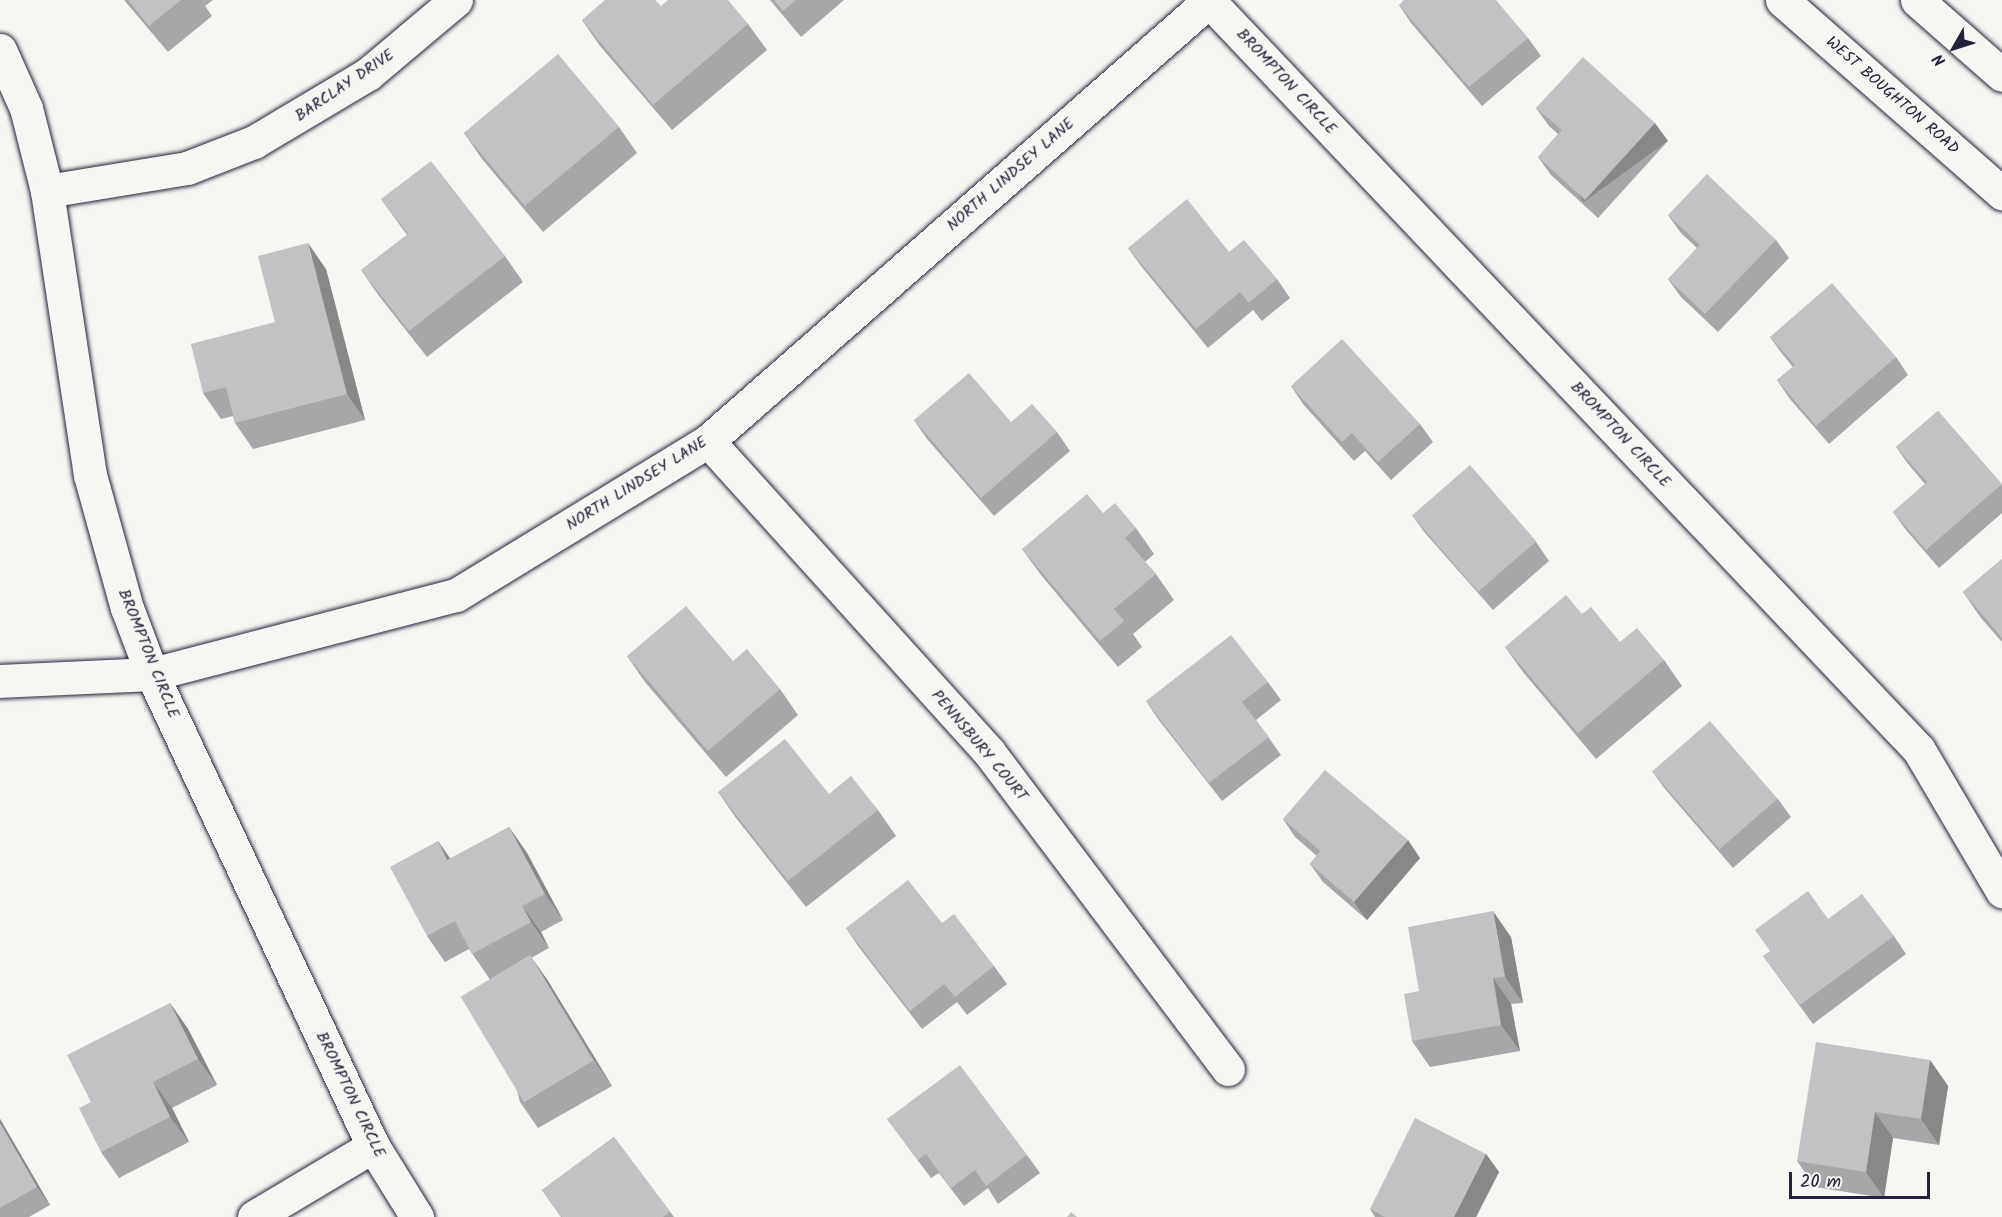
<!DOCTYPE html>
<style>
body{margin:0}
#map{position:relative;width:2002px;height:1217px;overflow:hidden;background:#f6f6f2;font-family:Kalam,sans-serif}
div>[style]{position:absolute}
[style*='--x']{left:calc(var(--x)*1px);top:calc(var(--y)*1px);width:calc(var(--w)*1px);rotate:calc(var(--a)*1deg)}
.roads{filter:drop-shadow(0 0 2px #22223b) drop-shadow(0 0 2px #22223b)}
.minor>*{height:33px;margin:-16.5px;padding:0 16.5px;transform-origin:16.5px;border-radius:16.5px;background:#f6f6f2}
.major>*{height:33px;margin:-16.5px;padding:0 16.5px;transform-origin:16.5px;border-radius:16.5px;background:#f6f6f2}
.wall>*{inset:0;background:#a7a7a9}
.shaded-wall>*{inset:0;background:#888889;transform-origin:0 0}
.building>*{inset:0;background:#c2c2c4;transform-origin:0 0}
span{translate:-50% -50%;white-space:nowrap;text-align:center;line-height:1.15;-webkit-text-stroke:5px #f6f6f2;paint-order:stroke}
.street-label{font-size:16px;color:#22223b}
.north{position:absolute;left:1924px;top:18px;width:60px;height:60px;-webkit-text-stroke:4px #f6f6f2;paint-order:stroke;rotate:231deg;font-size:16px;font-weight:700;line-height:24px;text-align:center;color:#22223b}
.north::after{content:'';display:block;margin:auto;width:21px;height:27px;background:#22223b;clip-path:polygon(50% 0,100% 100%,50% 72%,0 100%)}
.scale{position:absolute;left:1789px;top:1172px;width:141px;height:27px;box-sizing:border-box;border:3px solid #22223b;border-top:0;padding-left:8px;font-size:18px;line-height:21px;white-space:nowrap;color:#22223b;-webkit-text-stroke:4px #f6f6f2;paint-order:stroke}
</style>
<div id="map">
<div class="roads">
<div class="minor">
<div style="--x:1209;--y:1;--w:1032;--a:46.53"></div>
<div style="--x:1919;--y:750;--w:164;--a:59.5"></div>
<div style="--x:0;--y:50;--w:64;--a:65.9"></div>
<div style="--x:26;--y:108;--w:86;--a:75.8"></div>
<div style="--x:47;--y:191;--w:287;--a:81.4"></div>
<div style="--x:90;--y:475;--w:138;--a:74.5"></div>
<div style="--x:127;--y:608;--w:71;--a:69.3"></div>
<div style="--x:152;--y:674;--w:521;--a:64.91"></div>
<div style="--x:373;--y:1146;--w:84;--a:58.2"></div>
<div style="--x:47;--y:191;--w:142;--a:-9.3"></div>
<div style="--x:187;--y:168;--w:72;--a:-21.2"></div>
<div style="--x:254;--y:142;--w:133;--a:-30.8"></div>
<div style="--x:368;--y:74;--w:115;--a:-40.1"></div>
<div style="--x:708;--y:441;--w:419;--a:47.9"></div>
<div style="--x:989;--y:752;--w:397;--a:53"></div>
<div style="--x:0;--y:681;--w:152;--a:-2.6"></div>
<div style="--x:152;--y:674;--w:314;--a:-14.6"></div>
<div style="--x:456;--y:595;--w:295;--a:-31.4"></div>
<div style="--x:708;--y:441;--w:668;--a:-41.3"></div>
<div style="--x:254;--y:1217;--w:139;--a:-30.8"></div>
</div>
<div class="major">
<div style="--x:1782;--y:0;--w:293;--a:41.3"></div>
<div style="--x:1917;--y:0;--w:113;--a:41.4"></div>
</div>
</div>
<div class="wall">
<div style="clip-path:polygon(124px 0,213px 0,205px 6px,212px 16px,168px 52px)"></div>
<div style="clip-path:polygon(770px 0,844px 0,801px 37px)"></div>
<div style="clip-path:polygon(1399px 5px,1528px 38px,1541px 56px,1482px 106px,1411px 23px)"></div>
<div style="clip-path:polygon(661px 6px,748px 24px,767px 50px,672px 130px,600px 46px,582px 20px)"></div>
<div style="clip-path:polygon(1536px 108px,1668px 141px,1598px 218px,1551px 175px,1538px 157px,1558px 134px,1549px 126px)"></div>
<div style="clip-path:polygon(619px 127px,637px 153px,543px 232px,482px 159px,464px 133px)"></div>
<div style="clip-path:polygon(381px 199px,505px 256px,523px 282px,427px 357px,379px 296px,361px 270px,407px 235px)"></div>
<div style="clip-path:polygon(1668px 215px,1776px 240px,1789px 258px,1718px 332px,1681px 297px,1668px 279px,1697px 248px,1681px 233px)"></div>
<div style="clip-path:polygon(1128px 248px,1229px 252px,1277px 279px,1290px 298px,1262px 321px,1253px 310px,1208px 348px,1141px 266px)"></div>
<div style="clip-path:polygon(326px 269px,365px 420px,253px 449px,235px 423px,233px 416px,221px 419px,203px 393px,275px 322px)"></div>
<div style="clip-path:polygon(1770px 337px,1896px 357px,1908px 375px,1829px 444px,1790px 399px,1777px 380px,1793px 367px,1783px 355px)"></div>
<div style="clip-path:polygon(1291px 386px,1420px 424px,1433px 442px,1391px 480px,1365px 451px,1354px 461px,1303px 404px)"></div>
<div style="clip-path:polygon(1938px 411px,2002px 485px,2002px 513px,1939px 568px,1906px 530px,1893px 512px,1925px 484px,1909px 465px,1896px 447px)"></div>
<div style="clip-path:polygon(914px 420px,1011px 422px,1057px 432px,1070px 451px,994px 516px,927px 439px)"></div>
<div style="clip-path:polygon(1103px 513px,1136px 528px,1154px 554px,1145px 562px,1156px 574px,1174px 600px,1133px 634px,1142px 647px,1118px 667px,1041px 575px,1022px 549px)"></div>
<div style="clip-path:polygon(1412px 515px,1536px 542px,1549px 561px,1493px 610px,1425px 533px)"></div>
<div style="clip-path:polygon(2002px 559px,2002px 642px,1981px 618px,1963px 592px)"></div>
<div style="clip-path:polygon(1582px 614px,1620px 642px,1664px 660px,1682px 686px,1596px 759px,1523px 672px,1505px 647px)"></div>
<div style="clip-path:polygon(627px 656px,733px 661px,780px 689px,798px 715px,726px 777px,645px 682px)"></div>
<div style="clip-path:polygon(1268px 682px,1281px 700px,1256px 720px,1281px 755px,1222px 801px,1158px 719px,1146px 701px)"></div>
<div style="clip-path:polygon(1652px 771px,1778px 799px,1791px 817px,1733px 868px,1665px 789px)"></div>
<div style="clip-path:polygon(718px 792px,829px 794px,878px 810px,896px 836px,806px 907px,736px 818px)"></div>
<div style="clip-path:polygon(1283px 819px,1420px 858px,1367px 920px,1323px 882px,1310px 864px,1317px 856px,1295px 837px)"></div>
<div style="clip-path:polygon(509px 827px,527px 853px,563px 920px,541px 932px,549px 948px,531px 958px,548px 981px,612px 1086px,538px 1128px,520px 1102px,489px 978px,469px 949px,445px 962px,427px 936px,438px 841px,450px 859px)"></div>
<div style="clip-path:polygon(1828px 919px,1894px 936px,1906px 954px,1813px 1024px,1763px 956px)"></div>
<div style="clip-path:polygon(942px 923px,994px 966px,1007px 984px,967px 1015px,957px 1002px,922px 1029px,858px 946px,846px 928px)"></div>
<div style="clip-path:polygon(1511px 937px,1523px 1003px,1511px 1004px,1520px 1051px,1430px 1067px,1412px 1041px,1419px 991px)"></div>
<div style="clip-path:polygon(170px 1003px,188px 1029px,217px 1085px,172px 1108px,189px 1142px,119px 1178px,101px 1152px,91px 1102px)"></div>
<div style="clip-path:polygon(1930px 1060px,1948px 1086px,1939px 1145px,1893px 1138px,1884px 1198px,1815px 1187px,1797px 1161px)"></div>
<div style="clip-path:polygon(0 1119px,50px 1205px,29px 1217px,0 1217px)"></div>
<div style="clip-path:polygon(887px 1119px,1027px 1155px,1040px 1173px,998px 1204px,988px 1188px,964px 1206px,939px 1173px,931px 1178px)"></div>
<div style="clip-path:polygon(614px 1137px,674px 1217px,561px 1217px,542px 1190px)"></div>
<div style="clip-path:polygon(1486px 1154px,1499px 1172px,1476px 1217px,1375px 1217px,1370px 1209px)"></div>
</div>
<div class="shaded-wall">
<div style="left:1655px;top:123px;width:22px;height:104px;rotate:54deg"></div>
<div style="clip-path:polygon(308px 243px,326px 269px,365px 420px,347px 394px)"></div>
<div style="clip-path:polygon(509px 827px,527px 853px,563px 920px,545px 894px)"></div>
<div style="clip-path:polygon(1408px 840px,1420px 858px,1367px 920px,1354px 902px)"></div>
<div style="clip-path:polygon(438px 841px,456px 867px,447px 860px)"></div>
<div style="clip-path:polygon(522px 906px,541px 932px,549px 948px,531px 922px)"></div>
<div style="clip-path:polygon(1493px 911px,1511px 937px,1523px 1003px,1505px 977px)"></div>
<div style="clip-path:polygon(530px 955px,548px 981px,612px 1086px,594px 1060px)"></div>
<div style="clip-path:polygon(1493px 978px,1511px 1004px,1520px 1051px,1501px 1025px)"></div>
<div style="clip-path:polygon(170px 1003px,188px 1029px,217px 1085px,198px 1059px)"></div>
<div style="clip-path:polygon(1930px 1060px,1948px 1086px,1939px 1145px,1921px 1119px)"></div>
<div style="clip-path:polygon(153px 1082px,172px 1108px,189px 1142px,170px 1117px)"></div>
<div style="clip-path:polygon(1875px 1112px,1893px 1138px,1884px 1198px,1866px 1172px)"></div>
<div style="clip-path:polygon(0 1119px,50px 1205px,37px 1187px,0 1123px)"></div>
<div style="clip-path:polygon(1486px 1154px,1499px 1172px,1476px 1217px,1454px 1217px)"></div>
</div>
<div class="building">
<div style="clip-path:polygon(128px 0,181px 0,149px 26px)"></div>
<div style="clip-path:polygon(605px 0,655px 0,661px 6px,668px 0,728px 0,748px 24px,653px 105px,582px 20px)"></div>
<div style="clip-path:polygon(774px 0,796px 0,783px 11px)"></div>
<div style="clip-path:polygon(1404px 0,1496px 0,1528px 38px,1469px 87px,1399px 5px)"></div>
<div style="left:558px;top:54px;width:95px;height:123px;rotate:50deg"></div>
<div style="clip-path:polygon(1583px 57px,1655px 123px,1585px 200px,1538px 157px,1562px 130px,1536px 108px)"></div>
<div style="clip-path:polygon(431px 161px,505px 256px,409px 331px,361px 270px,408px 234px,381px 199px)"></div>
<div style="clip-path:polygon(1707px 174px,1776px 240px,1705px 314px,1668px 279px,1700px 245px,1668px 215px)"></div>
<div style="clip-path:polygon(1187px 199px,1229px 252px,1244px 240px,1277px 279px,1249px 303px,1240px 292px,1196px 329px,1128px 248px)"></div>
<div style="clip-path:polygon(308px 243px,347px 394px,235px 423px,226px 387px,203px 393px,191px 344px,275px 322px,258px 256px)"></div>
<div style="clip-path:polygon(1832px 283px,1896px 357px,1816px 426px,1777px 380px,1795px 365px,1770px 337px)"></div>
<div style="clip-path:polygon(1342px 339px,1420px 424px,1378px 462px,1352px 433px,1342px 442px,1291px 386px)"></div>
<div style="clip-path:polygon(969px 373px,1011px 422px,1032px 404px,1057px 432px,981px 498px,914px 420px)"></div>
<div style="clip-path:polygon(1938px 411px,2002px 484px,1926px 550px,1893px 512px,1927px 482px,1896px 447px)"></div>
<div style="left:1470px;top:465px;width:101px;height:77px;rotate:49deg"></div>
<div style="clip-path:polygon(1087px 494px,1103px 513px,1115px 503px,1136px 528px,1125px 538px,1156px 574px,1114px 609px,1124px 621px,1100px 641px,1022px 549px)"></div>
<div style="clip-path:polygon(2002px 559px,2002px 638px,1963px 592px)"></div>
<div style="clip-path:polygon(1566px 595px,1582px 614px,1591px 607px,1620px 642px,1637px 628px,1664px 660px,1578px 733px,1505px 647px)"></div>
<div style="clip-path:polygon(686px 606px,733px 661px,747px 649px,780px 689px,708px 751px,627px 656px)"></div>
<div style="clip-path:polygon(1231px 635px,1268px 682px,1242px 702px,1269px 737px,1209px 783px,1146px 701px)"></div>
<div style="left:1710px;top:721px;width:103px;height:77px;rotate:49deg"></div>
<div style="clip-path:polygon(785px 739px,829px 794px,851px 776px,878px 810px,788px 881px,718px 792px)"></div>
<div style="clip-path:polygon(1325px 770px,1408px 840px,1354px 902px,1310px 864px,1320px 851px,1283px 819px)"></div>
<div style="clip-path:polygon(509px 827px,545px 894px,522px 906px,531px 922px,472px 954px,455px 921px,427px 936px,390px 867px,438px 841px,447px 860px)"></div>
<div style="clip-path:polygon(908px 880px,942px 923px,954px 914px,994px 966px,955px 997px,944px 984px,910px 1011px,846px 928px)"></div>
<div style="clip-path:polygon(1808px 891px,1828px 919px,1862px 894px,1894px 936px,1800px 1005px,1763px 956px,1770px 951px,1755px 930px)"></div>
<div style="clip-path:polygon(1493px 911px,1505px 977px,1493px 978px,1501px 1025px,1412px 1041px,1404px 994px,1419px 991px,1408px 927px)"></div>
<div style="left:530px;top:955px;width:123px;height:81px;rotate:59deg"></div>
<div style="clip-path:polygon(170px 1003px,198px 1059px,153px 1082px,170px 1117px,101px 1152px,79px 1108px,91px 1102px,67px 1055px)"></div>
<div style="clip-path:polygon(1816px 1042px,1930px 1060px,1921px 1119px,1875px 1112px,1866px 1172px,1797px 1161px)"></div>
<div style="clip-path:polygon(960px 1065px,1027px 1155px,986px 1186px,975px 1170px,951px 1188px,926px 1154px,918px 1160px,887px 1119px)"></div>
<div style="clip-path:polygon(1415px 1118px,1486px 1154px,1454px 1217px,1385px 1217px,1370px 1209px)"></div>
<div style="clip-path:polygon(0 1123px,37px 1187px,0 1208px)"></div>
<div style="clip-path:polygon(614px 1137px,670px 1212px,663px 1217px,562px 1217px,542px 1190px)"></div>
<div style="clip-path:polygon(1071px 1212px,1077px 1217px,1067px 1217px)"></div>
</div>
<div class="street-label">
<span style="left:1286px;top:82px;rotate:47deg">BROMPTON CIRCLE</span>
<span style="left:345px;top:86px;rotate:-34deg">BARCLAY DRIVE</span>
<span style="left:1892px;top:96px;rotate:41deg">WEST BOUGHTON ROAD</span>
<span style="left:1011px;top:175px;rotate:-41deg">NORTH LINDSEY LANE</span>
<span style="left:1620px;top:435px;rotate:47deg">BROMPTON CIRCLE</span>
<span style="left:637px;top:484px;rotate:-32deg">NORTH LINDSEY LANE</span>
<span style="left:148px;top:654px;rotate:68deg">BROMPTON CIRCLE</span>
<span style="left:979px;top:746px;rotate:50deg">PENNSBURY COURT</span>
<span style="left:350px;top:1095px;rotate:64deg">BROMPTON CIRCLE</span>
</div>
<div class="north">N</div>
<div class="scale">20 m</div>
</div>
